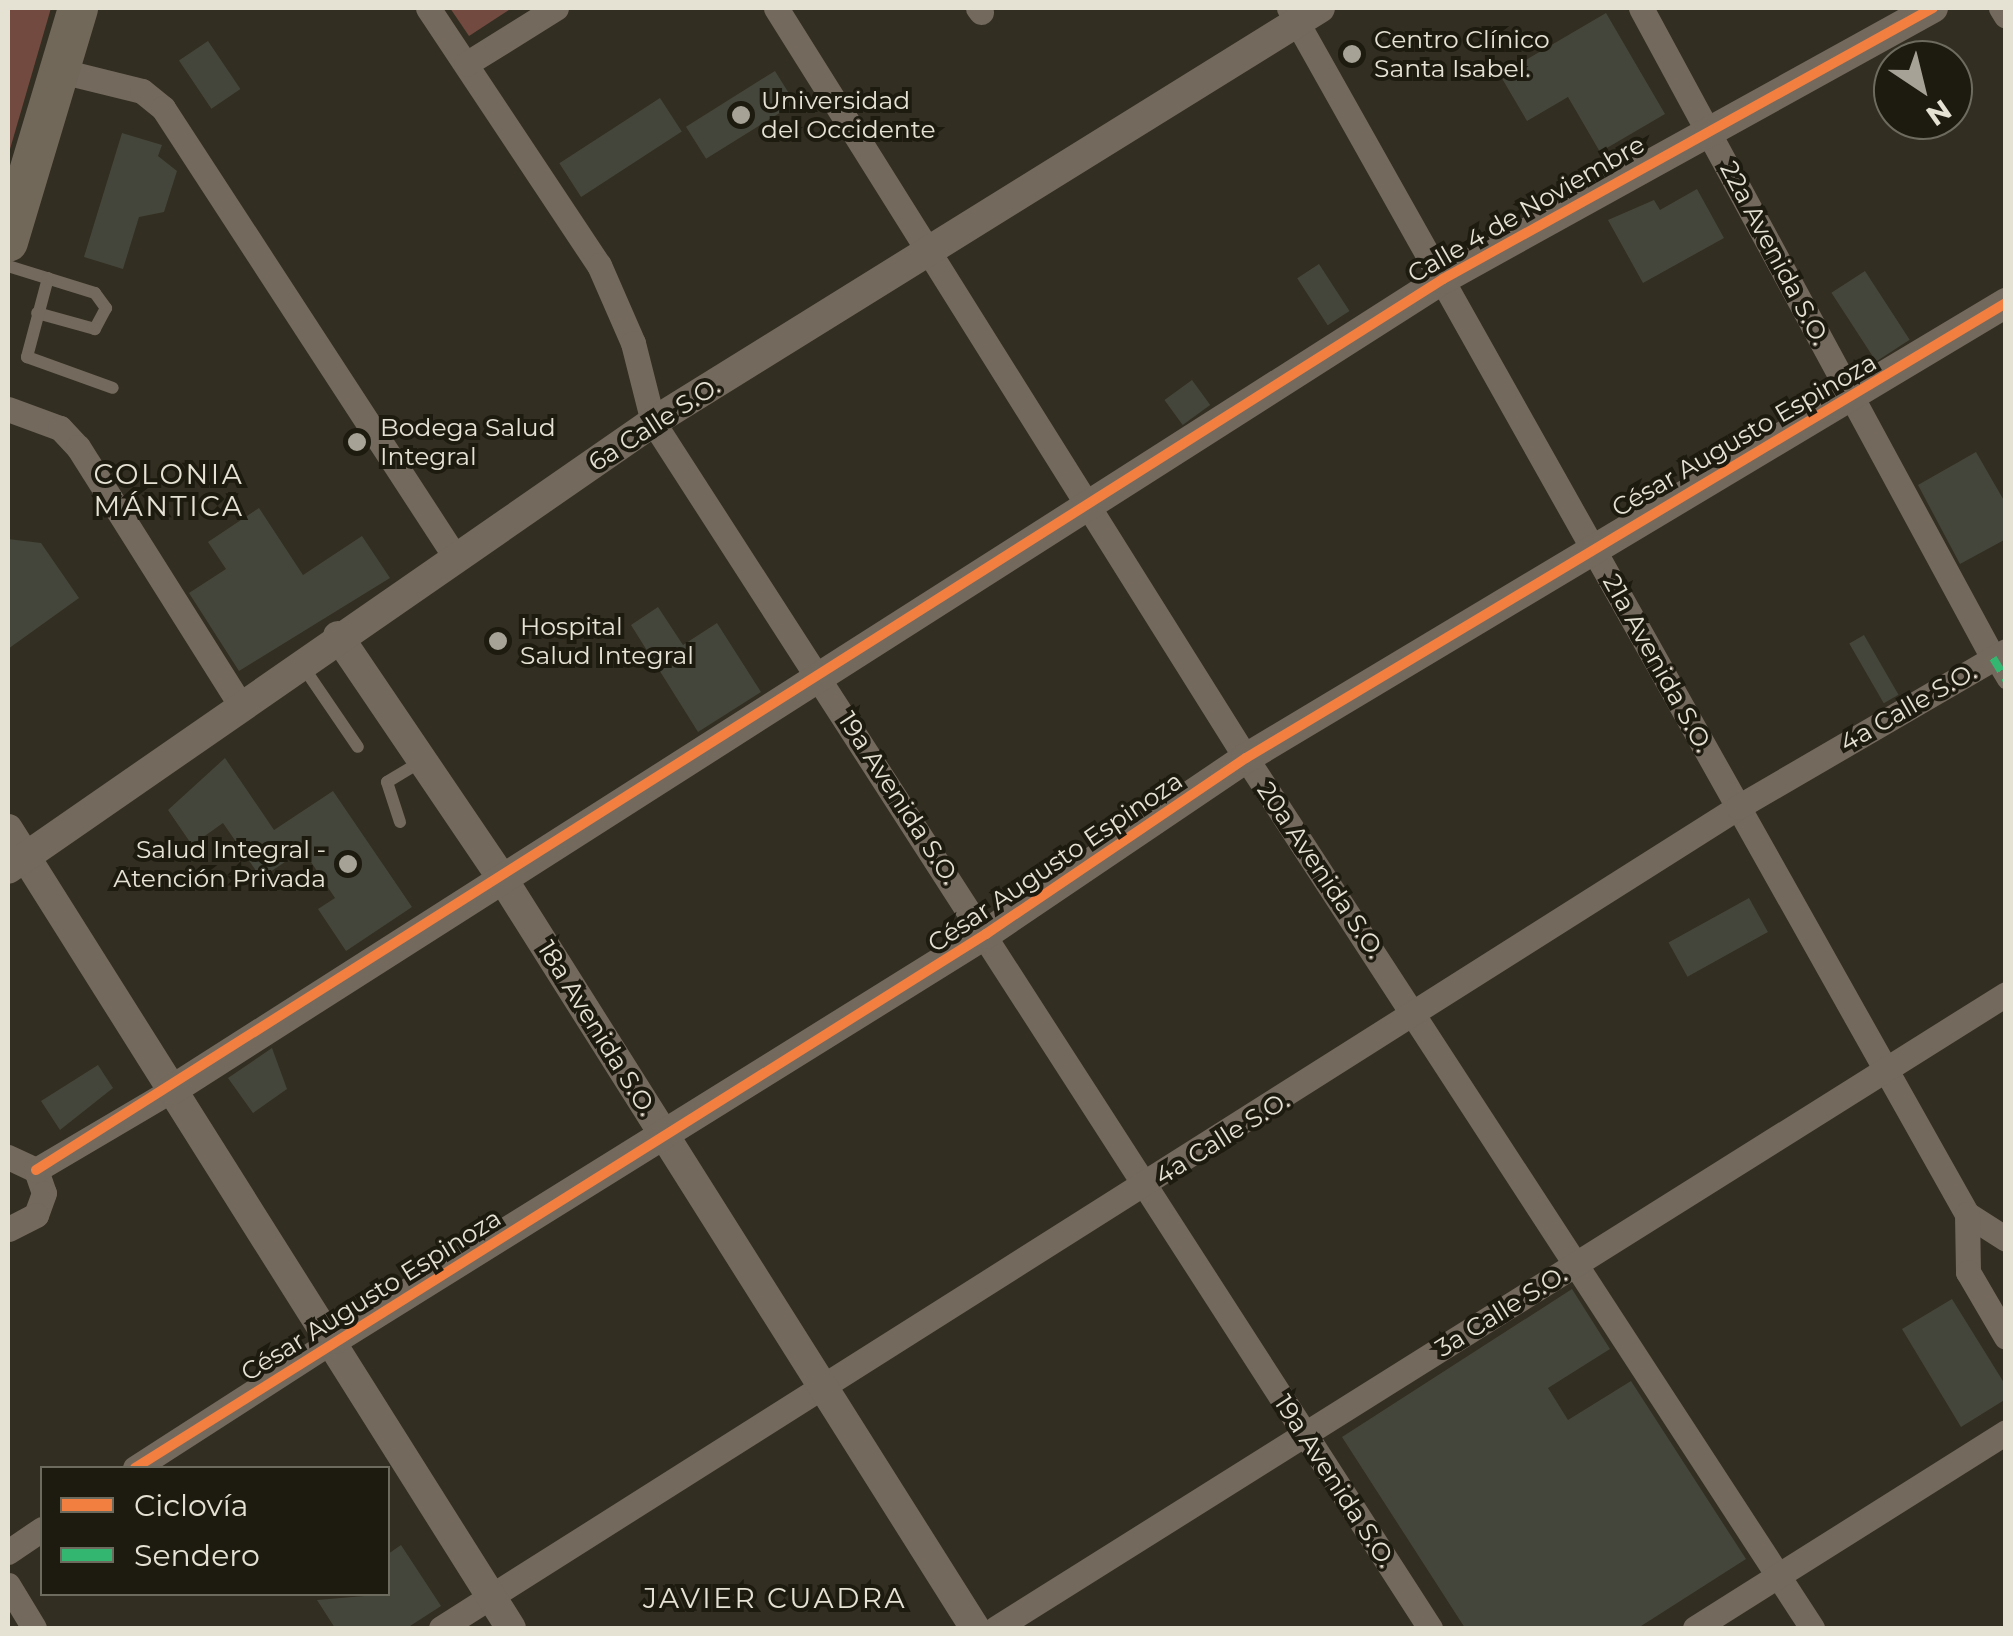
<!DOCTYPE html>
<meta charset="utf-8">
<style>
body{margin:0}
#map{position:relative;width:2013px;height:1636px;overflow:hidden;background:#322e21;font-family:Montserrat,sans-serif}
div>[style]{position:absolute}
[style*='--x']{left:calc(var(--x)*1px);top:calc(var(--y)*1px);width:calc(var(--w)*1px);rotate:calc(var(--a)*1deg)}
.green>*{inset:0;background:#724a40}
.building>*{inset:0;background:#45463b;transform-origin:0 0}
.service>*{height:12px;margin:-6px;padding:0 6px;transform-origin:6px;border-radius:6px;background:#73695d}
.pedestrian>*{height:18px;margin:-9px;padding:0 9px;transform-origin:9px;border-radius:9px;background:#73695d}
.minor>*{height:25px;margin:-12.5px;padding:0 12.5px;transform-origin:12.5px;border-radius:12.5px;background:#73695d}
.tertiary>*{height:30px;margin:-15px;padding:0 15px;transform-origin:15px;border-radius:15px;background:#73695d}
.trunk>*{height:40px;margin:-20px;padding:0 20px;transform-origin:20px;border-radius:20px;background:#71685a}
.quiet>*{height:8px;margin-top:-4px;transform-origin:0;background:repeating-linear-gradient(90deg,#33b770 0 15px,transparent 0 23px)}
.cycleway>*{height:10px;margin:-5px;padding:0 5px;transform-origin:5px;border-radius:5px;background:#f27e40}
.dots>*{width:28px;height:28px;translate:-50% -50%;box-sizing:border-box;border:5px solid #1d1a10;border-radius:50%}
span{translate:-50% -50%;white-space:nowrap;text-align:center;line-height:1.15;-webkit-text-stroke:8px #1d1a10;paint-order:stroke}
.poi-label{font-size:25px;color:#e5e1d3}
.left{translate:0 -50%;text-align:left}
.right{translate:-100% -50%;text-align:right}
.street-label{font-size:25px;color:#e5e1d3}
.neighbourhood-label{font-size:28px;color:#e5e1d3;letter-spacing:2.5px}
.frame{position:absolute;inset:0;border:10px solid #e5e1d3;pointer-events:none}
.legend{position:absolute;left:40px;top:1466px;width:350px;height:130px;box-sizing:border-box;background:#1d1a10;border:2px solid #6d6a5e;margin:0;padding:12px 18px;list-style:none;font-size:30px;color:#e5e1d3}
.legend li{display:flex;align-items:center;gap:20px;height:50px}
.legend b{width:50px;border:2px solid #6d6a5e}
.north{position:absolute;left:1873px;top:40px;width:100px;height:100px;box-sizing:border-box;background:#1d1a10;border:2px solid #6d6a5e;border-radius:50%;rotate:145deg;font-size:28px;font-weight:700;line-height:40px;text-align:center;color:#e5e1d3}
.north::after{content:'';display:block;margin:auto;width:35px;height:45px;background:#a6a295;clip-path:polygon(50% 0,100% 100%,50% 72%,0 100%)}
</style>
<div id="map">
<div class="green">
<div style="clip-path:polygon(8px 8px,51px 8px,8px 156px)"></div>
<div style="clip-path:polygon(450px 8px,512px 8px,469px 36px)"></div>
</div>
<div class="building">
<div style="clip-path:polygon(1606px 13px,1665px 114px,1600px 152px,1568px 97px,1527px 121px,1500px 75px)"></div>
<div style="left:208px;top:41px;width:58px;height:35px;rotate:56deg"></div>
<div style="left:775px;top:71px;width:38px;height:105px;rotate:58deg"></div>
<div style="left:660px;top:98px;width:40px;height:120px;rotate:57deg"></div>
<div style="clip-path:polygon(122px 133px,162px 145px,158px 156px,177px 171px,164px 212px,139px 217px,123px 269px,84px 257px)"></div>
<div style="clip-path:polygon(1697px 189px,1724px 238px,1643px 283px,1608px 220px,1654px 200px,1660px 210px)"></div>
<div style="left:1319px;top:264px;width:56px;height:26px;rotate:57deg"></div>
<div style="left:1865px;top:271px;width:82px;height:40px;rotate:57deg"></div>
<div style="left:1192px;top:380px;width:31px;height:34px;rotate:54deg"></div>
<div style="clip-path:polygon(1976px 452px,2006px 504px,2006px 539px,1960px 564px,1918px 485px)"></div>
<div style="clip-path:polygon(259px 508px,303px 575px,362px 536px,390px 578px,239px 671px,189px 593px,226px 569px,208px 542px)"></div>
<div style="clip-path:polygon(8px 539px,41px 543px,79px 598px,8px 649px)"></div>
<div style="clip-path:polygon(658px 607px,683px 645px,717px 623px,761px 692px,698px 732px,631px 625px)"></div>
<div style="left:1864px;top:635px;width:69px;height:17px;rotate:60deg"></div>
<div style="clip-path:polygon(225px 758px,274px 830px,333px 791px,412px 907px,346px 951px,318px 909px,335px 898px,303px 850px,261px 878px,223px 823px,192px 845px,168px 810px)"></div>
<div style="left:1749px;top:898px;width:39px;height:92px;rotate:61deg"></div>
<div style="clip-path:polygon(272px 1048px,287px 1089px,253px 1113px,228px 1078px)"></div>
<div style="clip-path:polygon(98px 1065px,113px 1088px,60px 1130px,41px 1101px)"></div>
<div style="clip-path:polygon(1572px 1289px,1610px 1349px,1548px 1388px,1568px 1420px,1631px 1381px,1746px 1559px,1638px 1628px,1465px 1628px,1342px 1437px)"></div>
<div style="clip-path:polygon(1952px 1299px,2006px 1386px,2006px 1399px,1961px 1427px,1902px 1329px)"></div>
<div style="clip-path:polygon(401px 1545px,441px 1606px,407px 1628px,335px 1628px,317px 1600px,388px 1594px,388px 1554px)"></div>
</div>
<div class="service">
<div style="--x:8;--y:266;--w:91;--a:17.2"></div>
<div style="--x:95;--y:293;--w:19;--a:54"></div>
<div style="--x:106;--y:308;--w:24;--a:118"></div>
<div style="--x:95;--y:329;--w:60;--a:-164.6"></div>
<div style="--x:48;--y:278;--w:82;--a:104.9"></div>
<div style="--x:27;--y:357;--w:91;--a:19.8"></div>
<div style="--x:302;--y:665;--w:99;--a:55.7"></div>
<div style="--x:400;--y:822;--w:42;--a:-108"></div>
<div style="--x:387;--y:782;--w:41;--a:-31"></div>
</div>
<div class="pedestrian">
<div style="--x:1993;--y:658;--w:26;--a:59"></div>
</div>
<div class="minor">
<div style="--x:428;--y:8;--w:309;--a:56.4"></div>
<div style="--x:599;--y:265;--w:85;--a:66.4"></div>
<div style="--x:633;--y:343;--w:81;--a:75.8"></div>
<div style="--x:653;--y:422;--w:1435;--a:57.21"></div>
<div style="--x:776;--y:8;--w:885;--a:57.93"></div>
<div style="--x:1246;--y:758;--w:1038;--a:56.95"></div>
<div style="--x:978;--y:8;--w:5;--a:53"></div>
<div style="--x:1289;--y:8;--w:1384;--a:60.66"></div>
<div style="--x:1967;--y:1214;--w:46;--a:32.7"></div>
<div style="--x:1641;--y:8;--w:739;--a:61.56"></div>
<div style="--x:2001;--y:8;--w:9;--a:58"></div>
<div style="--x:466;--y:64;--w:106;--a:-31.9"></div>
<div style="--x:61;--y:71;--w:83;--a:13.9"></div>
<div style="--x:142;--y:91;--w:27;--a:39"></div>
<div style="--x:163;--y:108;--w:533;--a:56.94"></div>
<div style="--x:8;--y:409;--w:55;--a:20.1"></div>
<div style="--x:60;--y:428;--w:26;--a:47"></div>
<div style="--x:78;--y:447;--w:307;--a:57.8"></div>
<div style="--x:8;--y:1157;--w:31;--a:25"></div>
<div style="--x:36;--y:1170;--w:24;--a:71"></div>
<div style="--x:44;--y:1193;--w:23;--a:110"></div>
<div style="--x:36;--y:1215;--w:31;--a:153"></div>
<div style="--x:36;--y:1170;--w:158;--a:-30.5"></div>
<div style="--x:1967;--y:1214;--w:58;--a:89"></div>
<div style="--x:1968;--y:1272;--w:75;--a:59.7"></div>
<div style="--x:135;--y:1468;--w:238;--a:-32.8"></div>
<div style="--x:8;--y:1552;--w:41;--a:-34.1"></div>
<div style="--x:8;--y:1585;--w:50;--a:58.8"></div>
<div style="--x:441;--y:1628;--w:1535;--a:-32.33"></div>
<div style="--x:1738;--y:807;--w:310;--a:-30.2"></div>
<div style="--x:996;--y:1628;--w:1192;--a:-32.12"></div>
<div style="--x:1695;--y:1628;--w:368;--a:-32.2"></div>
</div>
<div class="tertiary">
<div style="--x:338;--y:636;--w:296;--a:55.9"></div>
<div style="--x:504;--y:881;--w:883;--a:57.77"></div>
<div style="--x:8;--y:829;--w:944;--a:57.81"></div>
<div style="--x:8;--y:869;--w:785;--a:-34.72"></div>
<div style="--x:653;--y:422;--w:785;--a:-31.83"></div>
<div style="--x:172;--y:1090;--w:1508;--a:-32.54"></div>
<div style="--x:1443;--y:279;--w:560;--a:-28.95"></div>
<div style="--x:335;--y:1339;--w:767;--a:-31.89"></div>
<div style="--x:986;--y:934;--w:314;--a:-34.1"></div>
<div style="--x:1246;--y:758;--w:886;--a:-30.91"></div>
</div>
<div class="trunk">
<div style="--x:8;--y:242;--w:244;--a:-73.3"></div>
</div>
<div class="quiet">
<div style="--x:1993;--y:658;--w:26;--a:59"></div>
</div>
<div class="cycleway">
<div style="--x:36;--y:1170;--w:1665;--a:-32.34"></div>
<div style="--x:1443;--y:279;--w:560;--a:-28.95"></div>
<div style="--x:135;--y:1468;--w:1005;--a:-32.11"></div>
<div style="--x:986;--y:934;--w:314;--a:-34.1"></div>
<div style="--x:1246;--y:758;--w:886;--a:-30.91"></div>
</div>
<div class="dots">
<div style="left:1352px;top:54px;background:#a6a295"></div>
<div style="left:741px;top:115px;background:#a6a295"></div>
<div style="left:357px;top:442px;background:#a6a295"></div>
<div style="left:498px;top:641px;background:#a6a295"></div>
<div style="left:348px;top:864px;background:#a6a295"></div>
</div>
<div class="poi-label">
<span class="left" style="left:1374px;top:54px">Centro Clínico<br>Santa Isabel.</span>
<span class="left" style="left:761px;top:115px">Universidad<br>del Occidente</span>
<span class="left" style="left:380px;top:442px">Bodega Salud<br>Integral</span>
<span class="left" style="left:520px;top:641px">Hospital<br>Salud Integral</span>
<span class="right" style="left:326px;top:864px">Salud Integral -<br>Atención Privada</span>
</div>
<div class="street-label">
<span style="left:1526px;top:209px;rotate:-30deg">Calle 4 de Noviembre</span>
<span style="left:1775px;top:253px;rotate:62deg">22a Avenida S.O.</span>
<span style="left:654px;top:424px;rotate:-33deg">6a Calle S.O.</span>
<span style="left:1744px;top:435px;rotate:-30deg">César Augusto Espinoza</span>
<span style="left:1658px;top:663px;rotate:61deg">21a Avenida S.O.</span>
<span style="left:1908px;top:707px;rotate:-30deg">4a Calle S.O.</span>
<span style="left:899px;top:798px;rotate:57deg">19a Avenida S.O.</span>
<span style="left:1055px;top:862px;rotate:-34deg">César Augusto Espinoza</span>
<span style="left:1321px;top:870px;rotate:56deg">20a Avenida S.O.</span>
<span style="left:597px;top:1028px;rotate:58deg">18a Avenida S.O.</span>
<span style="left:1222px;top:1138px;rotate:-32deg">4a Calle S.O.</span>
<span style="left:371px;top:1295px;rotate:-32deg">César Augusto Espinoza</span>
<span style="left:1501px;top:1311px;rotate:-32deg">3a Calle S.O.</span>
<span style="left:1335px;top:1481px;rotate:57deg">19a Avenida S.O.</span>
</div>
<div class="neighbourhood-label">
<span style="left:169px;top:490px">COLONIA<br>MÁNTICA</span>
<span style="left:775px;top:1598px">JAVIER CUADRA</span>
</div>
<div class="frame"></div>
<ul class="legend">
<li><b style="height:12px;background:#f27e40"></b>Ciclovía</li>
<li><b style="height:12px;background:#33b770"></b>Sendero</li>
</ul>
<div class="north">N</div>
</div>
